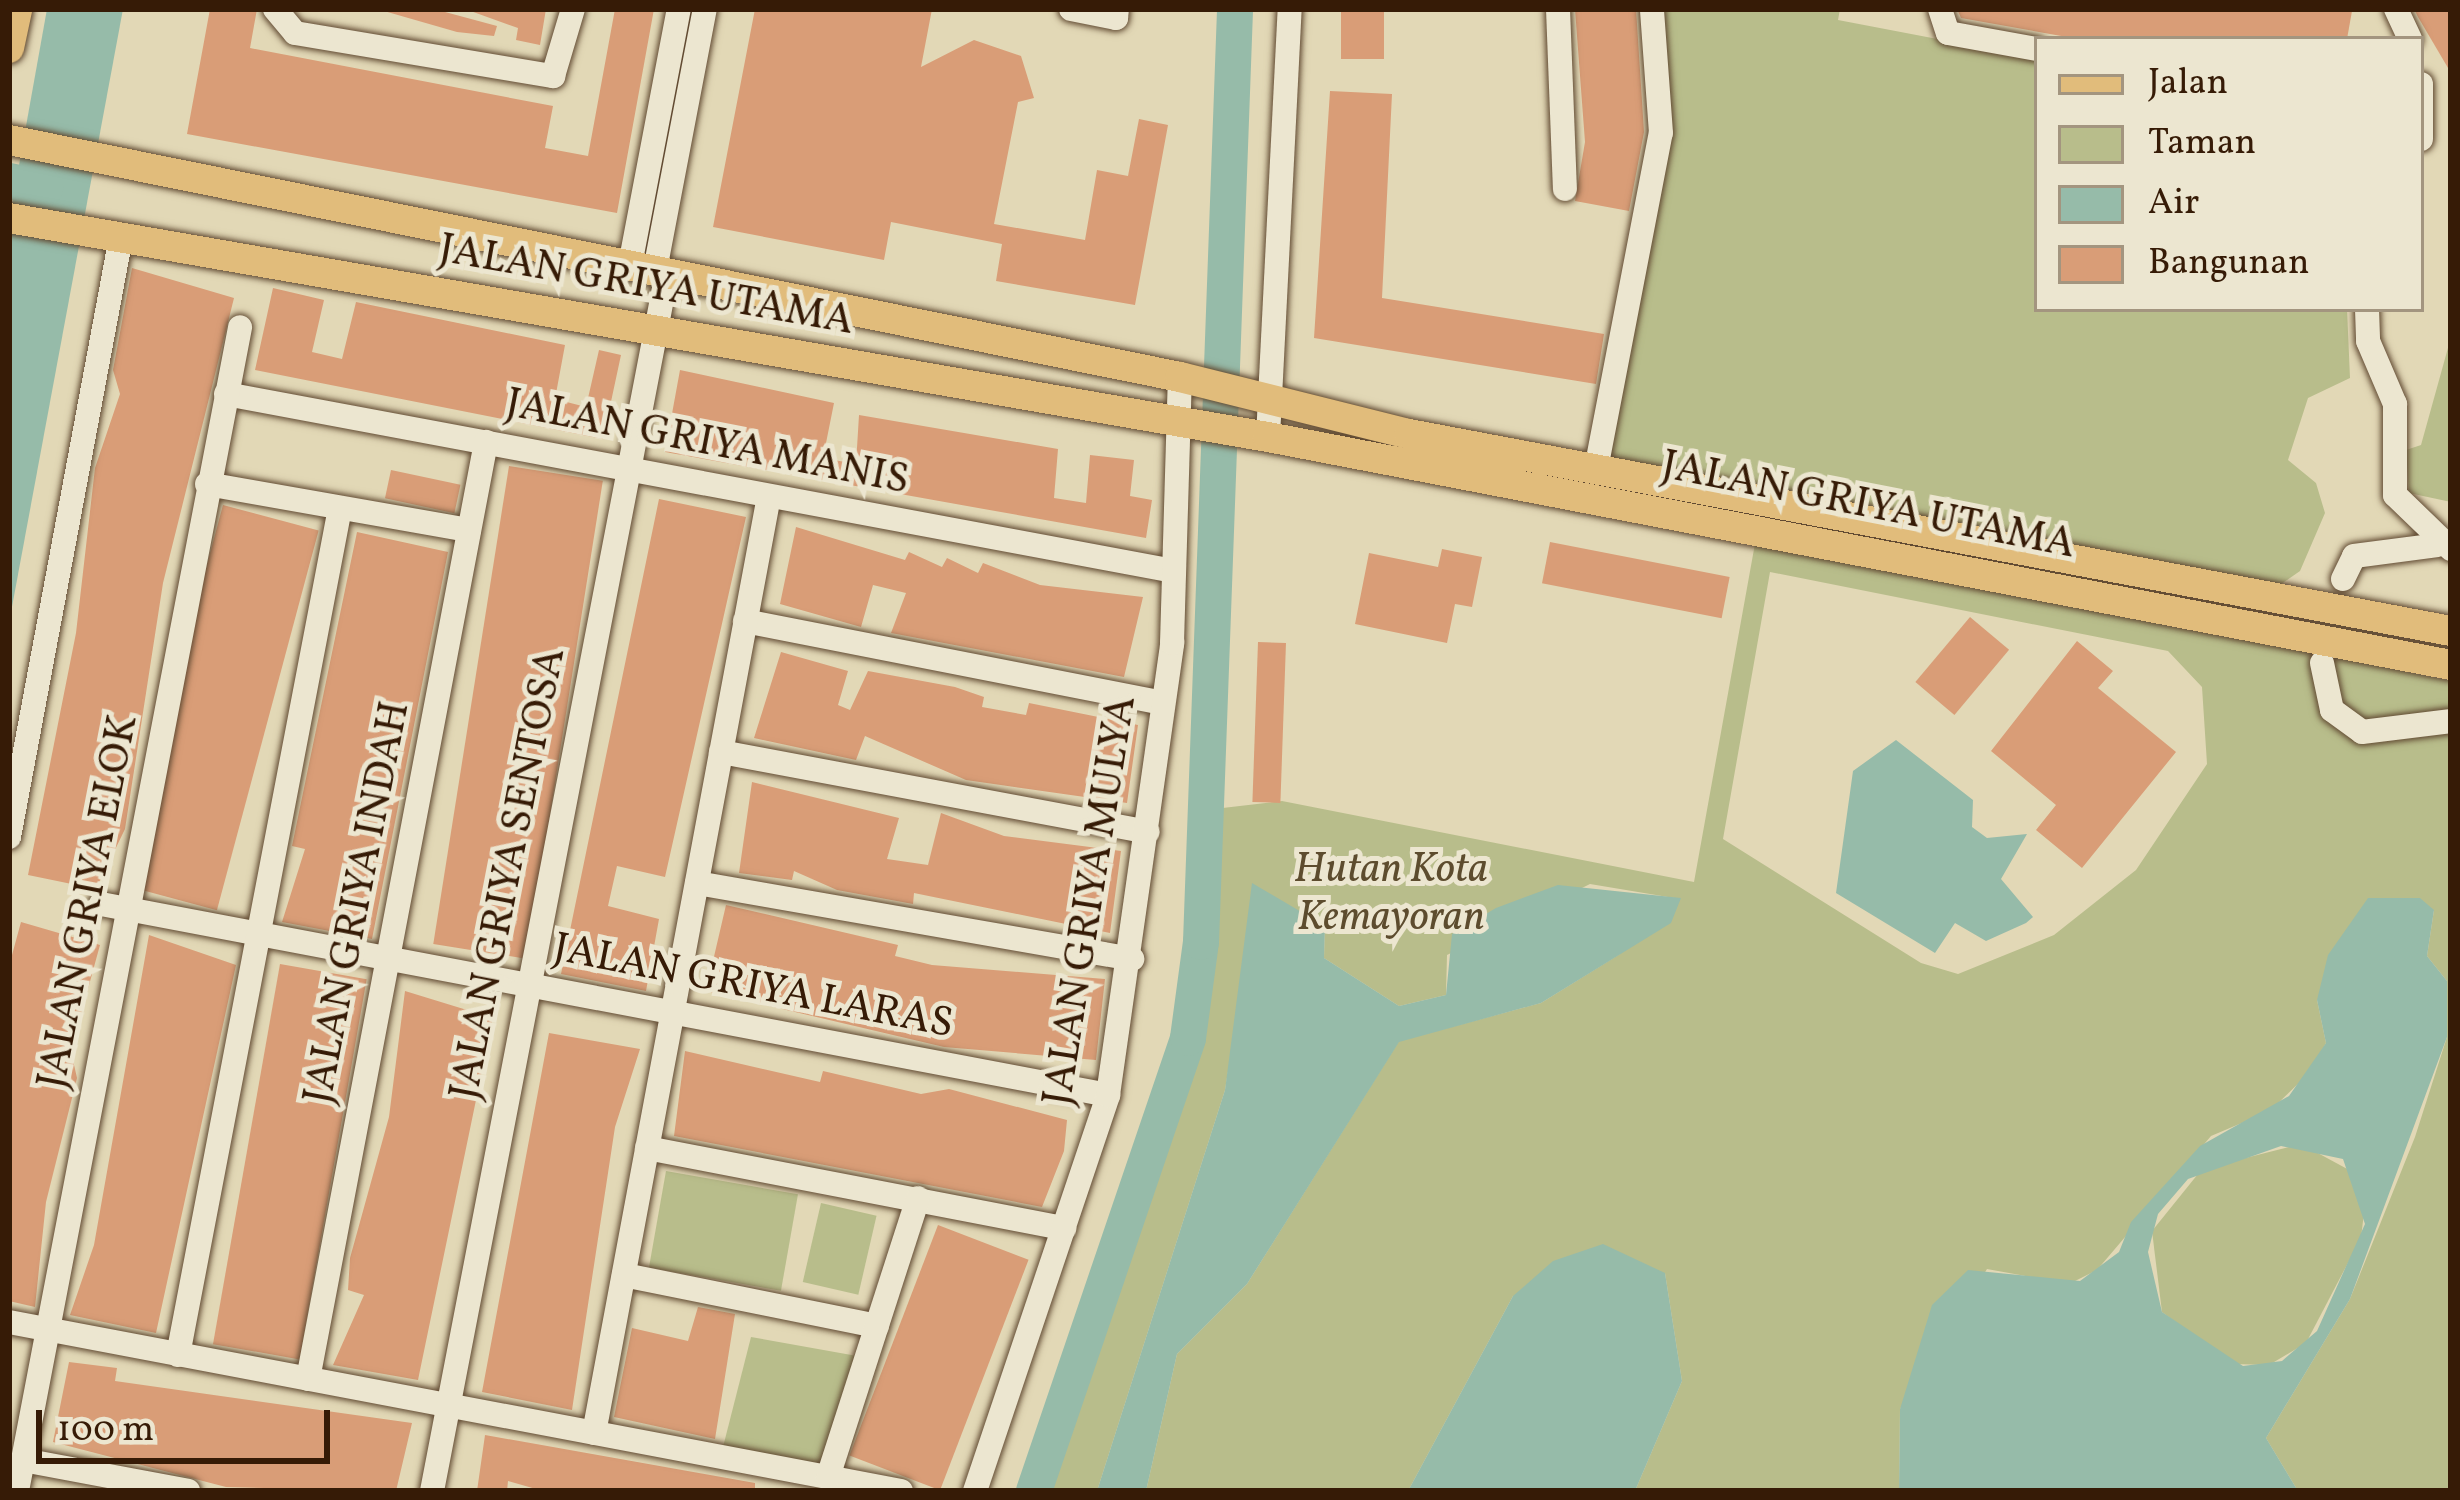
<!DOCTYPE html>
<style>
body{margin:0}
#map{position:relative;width:2460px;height:1500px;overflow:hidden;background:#e2d8b6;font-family:Vollkorn,serif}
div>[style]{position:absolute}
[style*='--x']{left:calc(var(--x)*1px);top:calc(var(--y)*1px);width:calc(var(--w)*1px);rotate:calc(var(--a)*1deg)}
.green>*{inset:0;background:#b8bd8b;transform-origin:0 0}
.water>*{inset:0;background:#96bba9}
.river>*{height:36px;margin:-18px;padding:0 18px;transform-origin:18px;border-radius:18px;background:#96bba9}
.building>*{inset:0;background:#d99d77;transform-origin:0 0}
.roads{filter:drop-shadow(0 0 3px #614a32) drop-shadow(0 0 3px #614a32)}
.minor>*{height:24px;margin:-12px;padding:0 12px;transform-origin:12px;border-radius:12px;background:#ece6d0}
.major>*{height:30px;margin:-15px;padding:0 15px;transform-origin:15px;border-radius:15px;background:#e1bc7b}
span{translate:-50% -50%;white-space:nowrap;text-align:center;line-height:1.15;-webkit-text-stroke:10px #ece6d0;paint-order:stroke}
.street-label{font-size:42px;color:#361b06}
.park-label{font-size:42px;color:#5d4c2e;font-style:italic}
.frame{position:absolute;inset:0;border:12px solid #361b06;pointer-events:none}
.legend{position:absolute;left:2034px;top:36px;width:390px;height:276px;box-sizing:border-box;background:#ece6d0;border:3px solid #a3957f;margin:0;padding:15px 21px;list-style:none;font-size:36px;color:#361b06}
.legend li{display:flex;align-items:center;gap:24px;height:60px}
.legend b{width:60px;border:3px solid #a3957f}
.scale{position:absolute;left:36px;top:1410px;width:294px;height:54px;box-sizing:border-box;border:6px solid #361b06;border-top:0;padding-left:15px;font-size:36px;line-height:42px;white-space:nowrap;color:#361b06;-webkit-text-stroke:9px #ece6d0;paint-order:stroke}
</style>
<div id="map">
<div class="green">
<div style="clip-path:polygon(1652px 9px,1840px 9px,1838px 20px,2037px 58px,2037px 309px,2347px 309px,2350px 378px,2308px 398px,2288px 460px,2316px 483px,2325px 513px,2300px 571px,2264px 596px,1596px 469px,1661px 133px)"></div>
<div style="clip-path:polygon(2451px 337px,2451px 502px,2409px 493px,2406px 450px,2421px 445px)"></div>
<div style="clip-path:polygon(evenodd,1756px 538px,2451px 681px,2451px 1491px,2298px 1491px,2266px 1438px,2350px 1299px,2415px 1137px,2447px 1037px,2447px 981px,2427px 956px,2434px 910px,2317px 1000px,2326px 1043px,2311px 1071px,2270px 1111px,2211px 1136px,2097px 1270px,2069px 1284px,1987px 1269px,1900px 1409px,1899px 1491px,1635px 1491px,1682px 1381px,1665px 1273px,1513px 1296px,1408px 1491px,1146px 1491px,1177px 1354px,1247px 1284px,1399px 1041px,1541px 1003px,1620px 954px,1680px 899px,1590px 884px,1447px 955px,1446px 995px,1399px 1006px,1324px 958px,1325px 926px,1285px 905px,1236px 1022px,1225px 1090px,1097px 1491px,1047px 1491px,1194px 1053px,1214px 809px,1282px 801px,1694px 882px,1756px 538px,1770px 572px,2168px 651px,2202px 687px,2207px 764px,2136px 870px,2054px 935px,1958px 974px,1921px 963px,1723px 839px,1770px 572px)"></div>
<div style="clip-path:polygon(2301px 1144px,2351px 1171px,2365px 1204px,2361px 1238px,2306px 1343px,2269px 1365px,2233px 1364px,2162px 1312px,2152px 1231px,2202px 1169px)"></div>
<div style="left:666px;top:1171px;width:134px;height:98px;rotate:10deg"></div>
<div style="left:821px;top:1203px;width:57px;height:81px;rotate:13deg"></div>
<div style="clip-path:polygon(751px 1337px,857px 1356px,819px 1469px,723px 1447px)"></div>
</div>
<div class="water">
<div style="clip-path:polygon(47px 9px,123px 9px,9px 623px,9px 221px)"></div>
<div style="clip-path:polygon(1896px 740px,1973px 800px,1972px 827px,1987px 838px,2027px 834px,2001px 879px,2033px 917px,2026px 923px,1986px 941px,1955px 923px,1935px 953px,1836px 893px,1853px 771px)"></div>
<div style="clip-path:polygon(1252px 883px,1325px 926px,1324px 958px,1399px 1006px,1446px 995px,1452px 934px,1496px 908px,1558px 885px,1681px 898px,1671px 923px,1541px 1003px,1399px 1042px,1247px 1284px,1177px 1354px,1146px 1491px,1097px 1491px,1225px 1090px)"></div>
<div style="clip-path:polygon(evenodd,2368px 898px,2420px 898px,2434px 910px,2427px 956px,2447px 981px,2447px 1037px,2350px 1299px,2266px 1438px,2298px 1491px,1899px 1491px,1900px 1409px,1932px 1305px,1968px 1270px,2080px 1281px,2119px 1252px,2131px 1222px,2200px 1146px,2289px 1096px,2326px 1043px,2317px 1000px,2328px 955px,2368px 898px,2281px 1146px,2343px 1159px,2365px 1224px,2317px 1331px,2282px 1361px,2243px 1366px,2162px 1312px,2148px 1252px,2158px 1214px,2188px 1179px,2281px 1146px)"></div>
<div style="clip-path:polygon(1603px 1244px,1665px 1273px,1682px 1381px,1635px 1491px,1408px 1491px,1513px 1296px,1553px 1261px)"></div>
</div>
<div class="river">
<div style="--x:9;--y:181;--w:37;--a:11"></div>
<div style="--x:1034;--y:1491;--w:478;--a:-71.2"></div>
<div style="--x:1188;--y:1038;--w:97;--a:-82.3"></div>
<div style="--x:1201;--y:942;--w:934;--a:-87.91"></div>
</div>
<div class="building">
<div style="clip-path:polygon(210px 9px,257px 9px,250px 48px,553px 106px,545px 148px,588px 156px,615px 9px,654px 9px,617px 213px,187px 134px)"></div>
<div style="clip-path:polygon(377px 9px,434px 9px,497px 26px,494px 36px,457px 32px)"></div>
<div style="clip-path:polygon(465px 9px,546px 9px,540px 45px,516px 40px,518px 28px)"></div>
<div style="clip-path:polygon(755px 9px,932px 9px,921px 67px,974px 40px,1021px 56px,1034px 98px,1018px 102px,994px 224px,1085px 240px,1097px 170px,1128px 176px,1139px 119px,1168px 125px,1135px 305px,996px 281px,1002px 244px,891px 222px,884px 260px,713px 227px)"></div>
<div style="left:1341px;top:9px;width:43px;height:50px"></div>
<div style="clip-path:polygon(1575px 9px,1636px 9px,1644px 132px,1629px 211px,1575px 201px,1585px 142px)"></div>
<div style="clip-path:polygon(1957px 9px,2340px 9px,2352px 11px,2347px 39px,2078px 39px,1961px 18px)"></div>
<div style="clip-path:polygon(2414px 9px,2451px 9px,2451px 73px,2418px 17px)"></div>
<div style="clip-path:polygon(1330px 91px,1392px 94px,1382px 298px,1604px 334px,1596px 384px,1314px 338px)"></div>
<div style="clip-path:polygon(132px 268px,234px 298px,163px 583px,125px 829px,96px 889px,28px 875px,76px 633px,95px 468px,120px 394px,113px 370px)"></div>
<div style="clip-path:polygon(273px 288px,324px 300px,312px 352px,342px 359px,356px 302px,565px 345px,555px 399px,586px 407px,599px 350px,621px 355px,603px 439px,255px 370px)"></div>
<div style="clip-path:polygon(680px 370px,834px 403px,823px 458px,856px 464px,859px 415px,1058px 449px,1054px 498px,1086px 503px,1090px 455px,1134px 460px,1130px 496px,1152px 500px,1146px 538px,665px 452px)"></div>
<div style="left:509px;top:466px;width:95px;height:484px;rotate:9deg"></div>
<div style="left:391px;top:470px;width:71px;height:29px;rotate:12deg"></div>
<div style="clip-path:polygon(659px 499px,746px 517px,665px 877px,617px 866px,608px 906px,659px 919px,646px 991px,561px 974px)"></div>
<div style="left:223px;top:505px;width:99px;height:393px;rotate:15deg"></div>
<div style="clip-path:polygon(796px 527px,905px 560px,909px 552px,942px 567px,947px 558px,978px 573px,983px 563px,1040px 585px,1143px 597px,1124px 677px,891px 633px,906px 593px,873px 585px,861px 627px,780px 604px)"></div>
<div style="clip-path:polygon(357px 532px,448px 552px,372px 939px,282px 922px,305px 849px,292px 846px)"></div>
<div style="left:1550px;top:542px;width:183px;height:42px;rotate:11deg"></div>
<div style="clip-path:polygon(1442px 549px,1482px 557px,1472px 607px,1455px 604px,1447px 643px,1355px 624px,1369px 553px,1438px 567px)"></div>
<div style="left:1970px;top:617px;width:51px;height:85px;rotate:40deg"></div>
<div style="clip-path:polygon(2077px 641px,2113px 671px,2098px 688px,2176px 752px,2082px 868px,2036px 830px,2056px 805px,1991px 751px)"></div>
<div style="left:1258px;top:642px;width:28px;height:160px;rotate:2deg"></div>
<div style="clip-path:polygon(781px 652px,848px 671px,838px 705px,850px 710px,868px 671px,955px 687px,984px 697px,982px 707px,1026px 715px,1029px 703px,1138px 725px,1127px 803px,966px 780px,865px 736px,856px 760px,754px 738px)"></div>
<div style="clip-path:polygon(752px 782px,899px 818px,887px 859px,928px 865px,941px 813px,1004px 836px,1121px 851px,1110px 933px,914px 893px,913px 904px,837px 890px,794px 871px,792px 880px,739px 873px)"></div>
<div style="clip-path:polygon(726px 905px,898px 945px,895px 956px,932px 965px,1105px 979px,1096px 1060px,944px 1047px,706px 991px)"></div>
<div style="clip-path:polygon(21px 922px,100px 945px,71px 1051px,77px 1078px,46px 1202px,35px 1307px,9px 1301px,9px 966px)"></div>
<div style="clip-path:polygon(149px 935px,236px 965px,156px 1333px,70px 1315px,94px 1245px)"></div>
<div style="left:280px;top:964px;width:88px;height:386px;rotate:10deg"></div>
<div style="clip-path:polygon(405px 991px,493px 1018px,418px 1380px,333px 1365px,364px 1295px,348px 1290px,350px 1258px,389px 1117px)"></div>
<div style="clip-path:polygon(549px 1033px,640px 1049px,615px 1127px,572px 1410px,482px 1392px)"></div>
<div style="clip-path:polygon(685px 1051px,820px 1082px,823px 1071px,921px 1094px,949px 1089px,1067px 1120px,1064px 1151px,1042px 1207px,674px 1136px)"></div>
<div style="left:938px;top:1225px;width:97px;height:247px;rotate:21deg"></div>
<div style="clip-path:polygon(698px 1307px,735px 1314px,715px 1439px,614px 1417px,632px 1328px,688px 1341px)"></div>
<div style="clip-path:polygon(69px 1362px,117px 1368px,115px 1381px,412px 1423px,396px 1491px,226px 1487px,53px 1442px)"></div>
<div style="clip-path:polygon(485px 1435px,755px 1483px,755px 1491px,543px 1491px,508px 1481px,507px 1491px,477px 1491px)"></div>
</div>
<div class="roads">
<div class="minor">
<div style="--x:275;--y:9;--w:31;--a:50"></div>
<div style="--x:295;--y:33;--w:262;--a:9.5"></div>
<div style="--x:553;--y:76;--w:70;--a:-73.4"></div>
<div style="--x:1071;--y:9;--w:46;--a:11.3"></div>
<div style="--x:1116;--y:18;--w:9;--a:-84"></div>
<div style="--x:1558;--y:9;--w:180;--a:87.8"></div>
<div style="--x:1940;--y:9;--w:25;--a:72"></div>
<div style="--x:1948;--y:33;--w:90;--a:10.2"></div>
<div style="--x:2396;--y:9;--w:33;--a:65"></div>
<div style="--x:2421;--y:84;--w:55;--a:90"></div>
<div style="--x:630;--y:265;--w:261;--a:-79.2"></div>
<div style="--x:655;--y:270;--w:266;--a:-79.2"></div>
<div style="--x:2367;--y:309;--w:32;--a:88"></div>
<div style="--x:2368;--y:341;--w:69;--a:66.8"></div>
<div style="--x:2395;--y:404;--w:91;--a:90"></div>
<div style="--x:2395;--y:495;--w:78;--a:44"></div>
<div style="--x:226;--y:394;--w:964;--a:10.58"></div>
<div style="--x:1268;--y:437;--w:429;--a:-87.1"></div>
<div style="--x:1596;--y:469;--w:342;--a:-79.1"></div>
<div style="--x:1661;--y:133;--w:124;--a:-94.2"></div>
<div style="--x:207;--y:484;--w:266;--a:10"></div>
<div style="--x:2343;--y:579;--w:25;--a:-64"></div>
<div style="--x:2354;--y:556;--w:84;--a:-7.5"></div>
<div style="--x:745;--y:621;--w:425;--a:11.1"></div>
<div style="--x:2322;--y:663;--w:48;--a:78"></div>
<div style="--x:2332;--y:710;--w:37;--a:36"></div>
<div style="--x:2362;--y:732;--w:90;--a:-7"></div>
<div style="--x:721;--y:752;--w:434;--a:10.6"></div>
<div style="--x:9;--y:837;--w:610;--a:-79.43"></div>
<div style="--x:697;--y:883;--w:442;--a:9.9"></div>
<div style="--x:101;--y:904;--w:1025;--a:10.74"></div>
<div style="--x:647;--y:1148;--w:425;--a:10.9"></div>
<div style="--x:624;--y:1275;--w:258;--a:11.4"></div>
<div style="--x:9;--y:1322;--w:908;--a:10.73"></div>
<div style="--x:178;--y:1355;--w:862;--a:-79.17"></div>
<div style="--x:308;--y:1379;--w:954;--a:-79.24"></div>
<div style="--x:594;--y:1433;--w:953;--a:-79.42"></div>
<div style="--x:23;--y:1460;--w:168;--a:10.6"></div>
<div style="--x:828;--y:1477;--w:293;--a:-72.1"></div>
<div style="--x:17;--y:1491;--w:1185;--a:-79.15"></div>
<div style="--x:432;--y:1491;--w:1240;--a:-79.08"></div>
<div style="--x:975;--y:1491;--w:418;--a:-71.4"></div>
<div style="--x:1108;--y:1095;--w:457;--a:-81.9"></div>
<div style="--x:1172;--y:643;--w:266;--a:-88.3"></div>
</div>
<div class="major">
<div style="--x:9;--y:48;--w:40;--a:-78"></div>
<div style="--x:9;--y:140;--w:1195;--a:11.44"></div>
<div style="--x:1180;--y:377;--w:236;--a:14"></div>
<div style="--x:1409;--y:434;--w:1060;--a:10.71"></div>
<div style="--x:9;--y:218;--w:1278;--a:9.87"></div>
<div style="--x:1268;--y:437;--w:1205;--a:10.91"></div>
</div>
</div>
<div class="street-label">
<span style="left:646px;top:287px;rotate:10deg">JALAN GRIYA UTAMA</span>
<span style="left:707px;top:444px;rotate:11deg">JALAN GRIYA MANIS</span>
<span style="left:1868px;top:507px;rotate:11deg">JALAN GRIYA UTAMA</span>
<span style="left:510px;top:874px;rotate:-79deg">JALAN GRIYA SENTOSA</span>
<span style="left:1092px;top:901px;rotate:-81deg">JALAN GRIYA MULYA</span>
<span style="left:90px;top:902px;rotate:-79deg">JALAN GRIYA ELOK</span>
<span style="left:359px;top:903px;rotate:-79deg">JALAN GRIYA INDAH</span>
<span style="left:753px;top:988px;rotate:11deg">JALAN GRIYA LARAS</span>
</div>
<div class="park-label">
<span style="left:1391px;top:895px">Hutan Kota<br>Kemayoran</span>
</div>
<div class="frame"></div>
<ul class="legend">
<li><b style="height:15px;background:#e1bc7b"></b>Jalan</li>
<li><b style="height:33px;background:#b8bd8b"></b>Taman</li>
<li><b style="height:33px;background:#96bba9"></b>Air</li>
<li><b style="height:33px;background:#d99d77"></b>Bangunan</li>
</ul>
<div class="scale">100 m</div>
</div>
